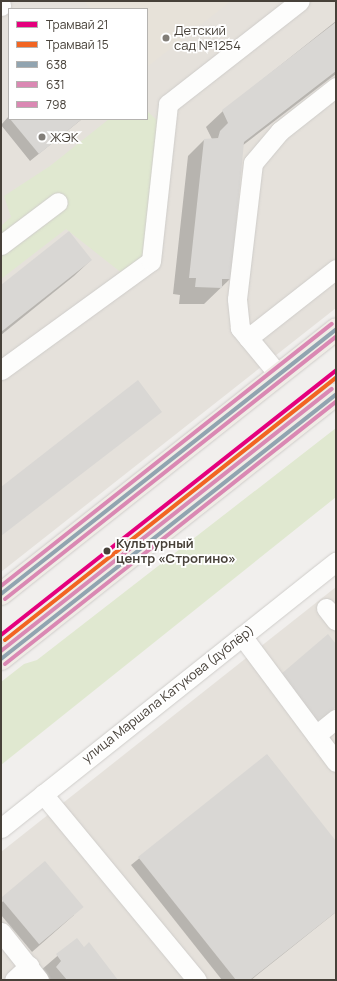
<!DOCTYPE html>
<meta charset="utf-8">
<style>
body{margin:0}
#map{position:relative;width:337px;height:981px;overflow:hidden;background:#f1efed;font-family:Manrope,sans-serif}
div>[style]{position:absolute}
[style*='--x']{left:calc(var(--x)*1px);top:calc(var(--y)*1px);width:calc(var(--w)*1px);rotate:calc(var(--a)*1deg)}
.residential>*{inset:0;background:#e5e1db}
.education>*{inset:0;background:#e7e2d9}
.green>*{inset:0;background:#e0e8d0}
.shadow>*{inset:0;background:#0003}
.building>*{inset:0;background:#d9d7d4;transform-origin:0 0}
.roads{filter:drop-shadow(0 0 1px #cfcdca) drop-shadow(0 0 1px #cfcdca)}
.minor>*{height:19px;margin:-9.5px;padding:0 9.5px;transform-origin:9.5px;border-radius:9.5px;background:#fdfdfc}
.major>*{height:22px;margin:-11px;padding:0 11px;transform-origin:11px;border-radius:11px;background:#f0ece6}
.bus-1>*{height:4px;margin:-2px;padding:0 2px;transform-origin:2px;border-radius:2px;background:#91a4b0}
.bus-2>*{height:4px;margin:-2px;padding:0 2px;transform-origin:2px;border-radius:2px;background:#da88b3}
.bus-3>*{height:4px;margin:-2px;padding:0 2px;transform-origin:2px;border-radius:2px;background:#da88b3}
.tram-1>*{height:4px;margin:-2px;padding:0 2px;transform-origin:2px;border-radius:2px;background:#e5007d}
.tram-2>*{height:4px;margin:-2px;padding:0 2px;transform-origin:2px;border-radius:2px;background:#f26522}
.dots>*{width:11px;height:11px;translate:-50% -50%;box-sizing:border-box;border:2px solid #fff;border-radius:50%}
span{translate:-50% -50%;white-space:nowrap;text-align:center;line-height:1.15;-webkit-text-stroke:3.5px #fff;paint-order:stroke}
.poi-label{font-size:13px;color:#474139}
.left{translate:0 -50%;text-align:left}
.stop-label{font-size:13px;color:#474139;font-weight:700}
.street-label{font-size:13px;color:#474139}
.frame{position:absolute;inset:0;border:2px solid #474139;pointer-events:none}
.legend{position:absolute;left:8px;top:8px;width:140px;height:112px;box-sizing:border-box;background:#fff;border:1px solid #b5b3b0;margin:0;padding:5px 7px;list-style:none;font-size:12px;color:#474139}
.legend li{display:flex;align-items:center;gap:8px;height:20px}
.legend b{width:20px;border:1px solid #b5b3b0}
</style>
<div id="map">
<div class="residential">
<div style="clip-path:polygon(evenodd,1px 1px,336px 1px,336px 308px,1px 572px,1px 1px,9px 9px,147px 9px,147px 119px,9px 119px,9px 9px)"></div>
<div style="clip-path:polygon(336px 587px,336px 980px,1px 980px,1px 852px)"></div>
</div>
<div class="education">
<div style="clip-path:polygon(84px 1px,231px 1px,147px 67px,147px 9px,91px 9px)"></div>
</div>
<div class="green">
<div style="clip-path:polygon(147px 111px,159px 122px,146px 257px,123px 274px,66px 229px,1px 279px,1px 226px,11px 217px,4px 196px,50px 166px,109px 119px,147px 119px)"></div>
<div style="clip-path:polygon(336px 428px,336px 497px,1px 765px,1px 682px,24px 664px,37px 660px)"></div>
</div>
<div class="shadow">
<div style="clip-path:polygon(336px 21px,336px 74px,242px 146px,230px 279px,204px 304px,179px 304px,180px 295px,173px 294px,188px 156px,204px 140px,212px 139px,206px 127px,223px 111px)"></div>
<div style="clip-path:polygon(9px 116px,9px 119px,82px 119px,30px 161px,1px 125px)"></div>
<div style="clip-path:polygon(91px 260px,74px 276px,1px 335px,1px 286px)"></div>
<div style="clip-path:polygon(267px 755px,336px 843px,336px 912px,251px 980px,222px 980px,131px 865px)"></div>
<div style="clip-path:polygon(45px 862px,74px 915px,32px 952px,1px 915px,1px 903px)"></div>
<div style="clip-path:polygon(77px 939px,84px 948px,116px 980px,43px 980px,40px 971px)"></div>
</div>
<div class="building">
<div style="clip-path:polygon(336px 22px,336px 71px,244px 142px,231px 279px,222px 279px,222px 288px,195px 287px,196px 278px,189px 278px,204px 139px,218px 138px,220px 131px,228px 123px,222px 110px)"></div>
<div style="clip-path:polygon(10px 119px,82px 119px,39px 154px)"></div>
<div style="clip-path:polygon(69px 231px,92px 260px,1px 332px,1px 285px)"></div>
<div style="clip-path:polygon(138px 380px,162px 412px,1px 536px,1px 487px)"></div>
<div style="clip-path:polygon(328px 634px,336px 644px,336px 707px,317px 723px,280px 675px)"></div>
<div style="clip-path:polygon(267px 754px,336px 841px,336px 912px,250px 980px,236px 980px,138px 857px)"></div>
<div style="left:45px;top:861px;width:60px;height:58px;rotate:50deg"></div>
<div style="clip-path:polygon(77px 938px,84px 947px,89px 942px,118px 980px,67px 980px,56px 967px,61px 961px,56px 954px)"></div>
</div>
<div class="roads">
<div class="minor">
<div style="--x:1;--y:5;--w:1;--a:90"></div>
<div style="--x:1;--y:245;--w:71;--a:-37"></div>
<div style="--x:248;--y:338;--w:112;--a:-38.1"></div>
<div style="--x:1;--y:370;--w:185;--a:-36"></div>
<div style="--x:151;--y:261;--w:158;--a:-83.8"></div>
<div style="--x:168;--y:104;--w:167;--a:-38"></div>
<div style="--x:278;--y:374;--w:60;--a:-129.6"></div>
<div style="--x:240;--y:328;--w:29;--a:-96"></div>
<div style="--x:237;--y:299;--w:137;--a:-83.3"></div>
<div style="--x:253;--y:163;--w:42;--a:-49.8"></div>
<div style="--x:280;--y:131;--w:71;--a:-38.2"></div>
<div style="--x:326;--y:608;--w:16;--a:52"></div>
<div style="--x:242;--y:636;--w:157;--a:53.3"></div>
<div style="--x:316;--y:735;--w:26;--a:-39"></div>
<div style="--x:43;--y:794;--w:241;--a:50.4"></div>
<div style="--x:1;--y:828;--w:428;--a:-38.5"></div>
<div style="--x:1;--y:932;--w:61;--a:51.6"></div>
<div style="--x:14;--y:980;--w:21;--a:-43"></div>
</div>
<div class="major">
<div style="--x:1;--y:594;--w:427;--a:-38.3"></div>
<div style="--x:1;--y:659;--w:427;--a:-38.3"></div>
</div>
</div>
<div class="bus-1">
<div style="--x:1;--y:594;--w:427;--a:-38.3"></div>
<div style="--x:1;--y:659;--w:427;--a:-38.3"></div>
</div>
<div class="bus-2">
<div style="--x:5;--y:599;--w:422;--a:-38.4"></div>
<div style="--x:5;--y:664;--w:422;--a:-38.4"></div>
</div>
<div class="bus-3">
<div style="--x:1;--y:586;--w:422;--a:-38.4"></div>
<div style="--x:1;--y:651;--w:422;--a:-38.4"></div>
</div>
<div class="tram-1">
<div style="--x:1;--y:635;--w:427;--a:-38.3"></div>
</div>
<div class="tram-2">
<div style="--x:5;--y:640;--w:422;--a:-38.4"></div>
</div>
<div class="dots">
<div style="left:166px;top:38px;background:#827e78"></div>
<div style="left:42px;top:137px;background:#827e78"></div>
<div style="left:107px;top:551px;background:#474139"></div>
</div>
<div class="poi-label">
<span class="left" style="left:174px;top:38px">Детский<br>сад №1254</span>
<span class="left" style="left:50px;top:137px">ЖЭК</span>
</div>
<div class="stop-label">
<span class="left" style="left:116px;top:551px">Культурный<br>центр «Строгино»</span>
</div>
<div class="street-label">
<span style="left:168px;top:694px;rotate:-38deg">улица Маршала Катукова (дублёр)</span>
</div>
<div class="frame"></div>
<ul class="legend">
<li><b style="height:5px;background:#e5007d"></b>Трамвай 21</li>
<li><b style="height:5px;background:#f26522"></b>Трамвай 15</li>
<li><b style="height:5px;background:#91a4b0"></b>638</li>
<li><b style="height:5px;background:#da88b3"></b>631</li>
<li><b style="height:5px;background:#da88b3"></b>798</li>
</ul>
</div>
